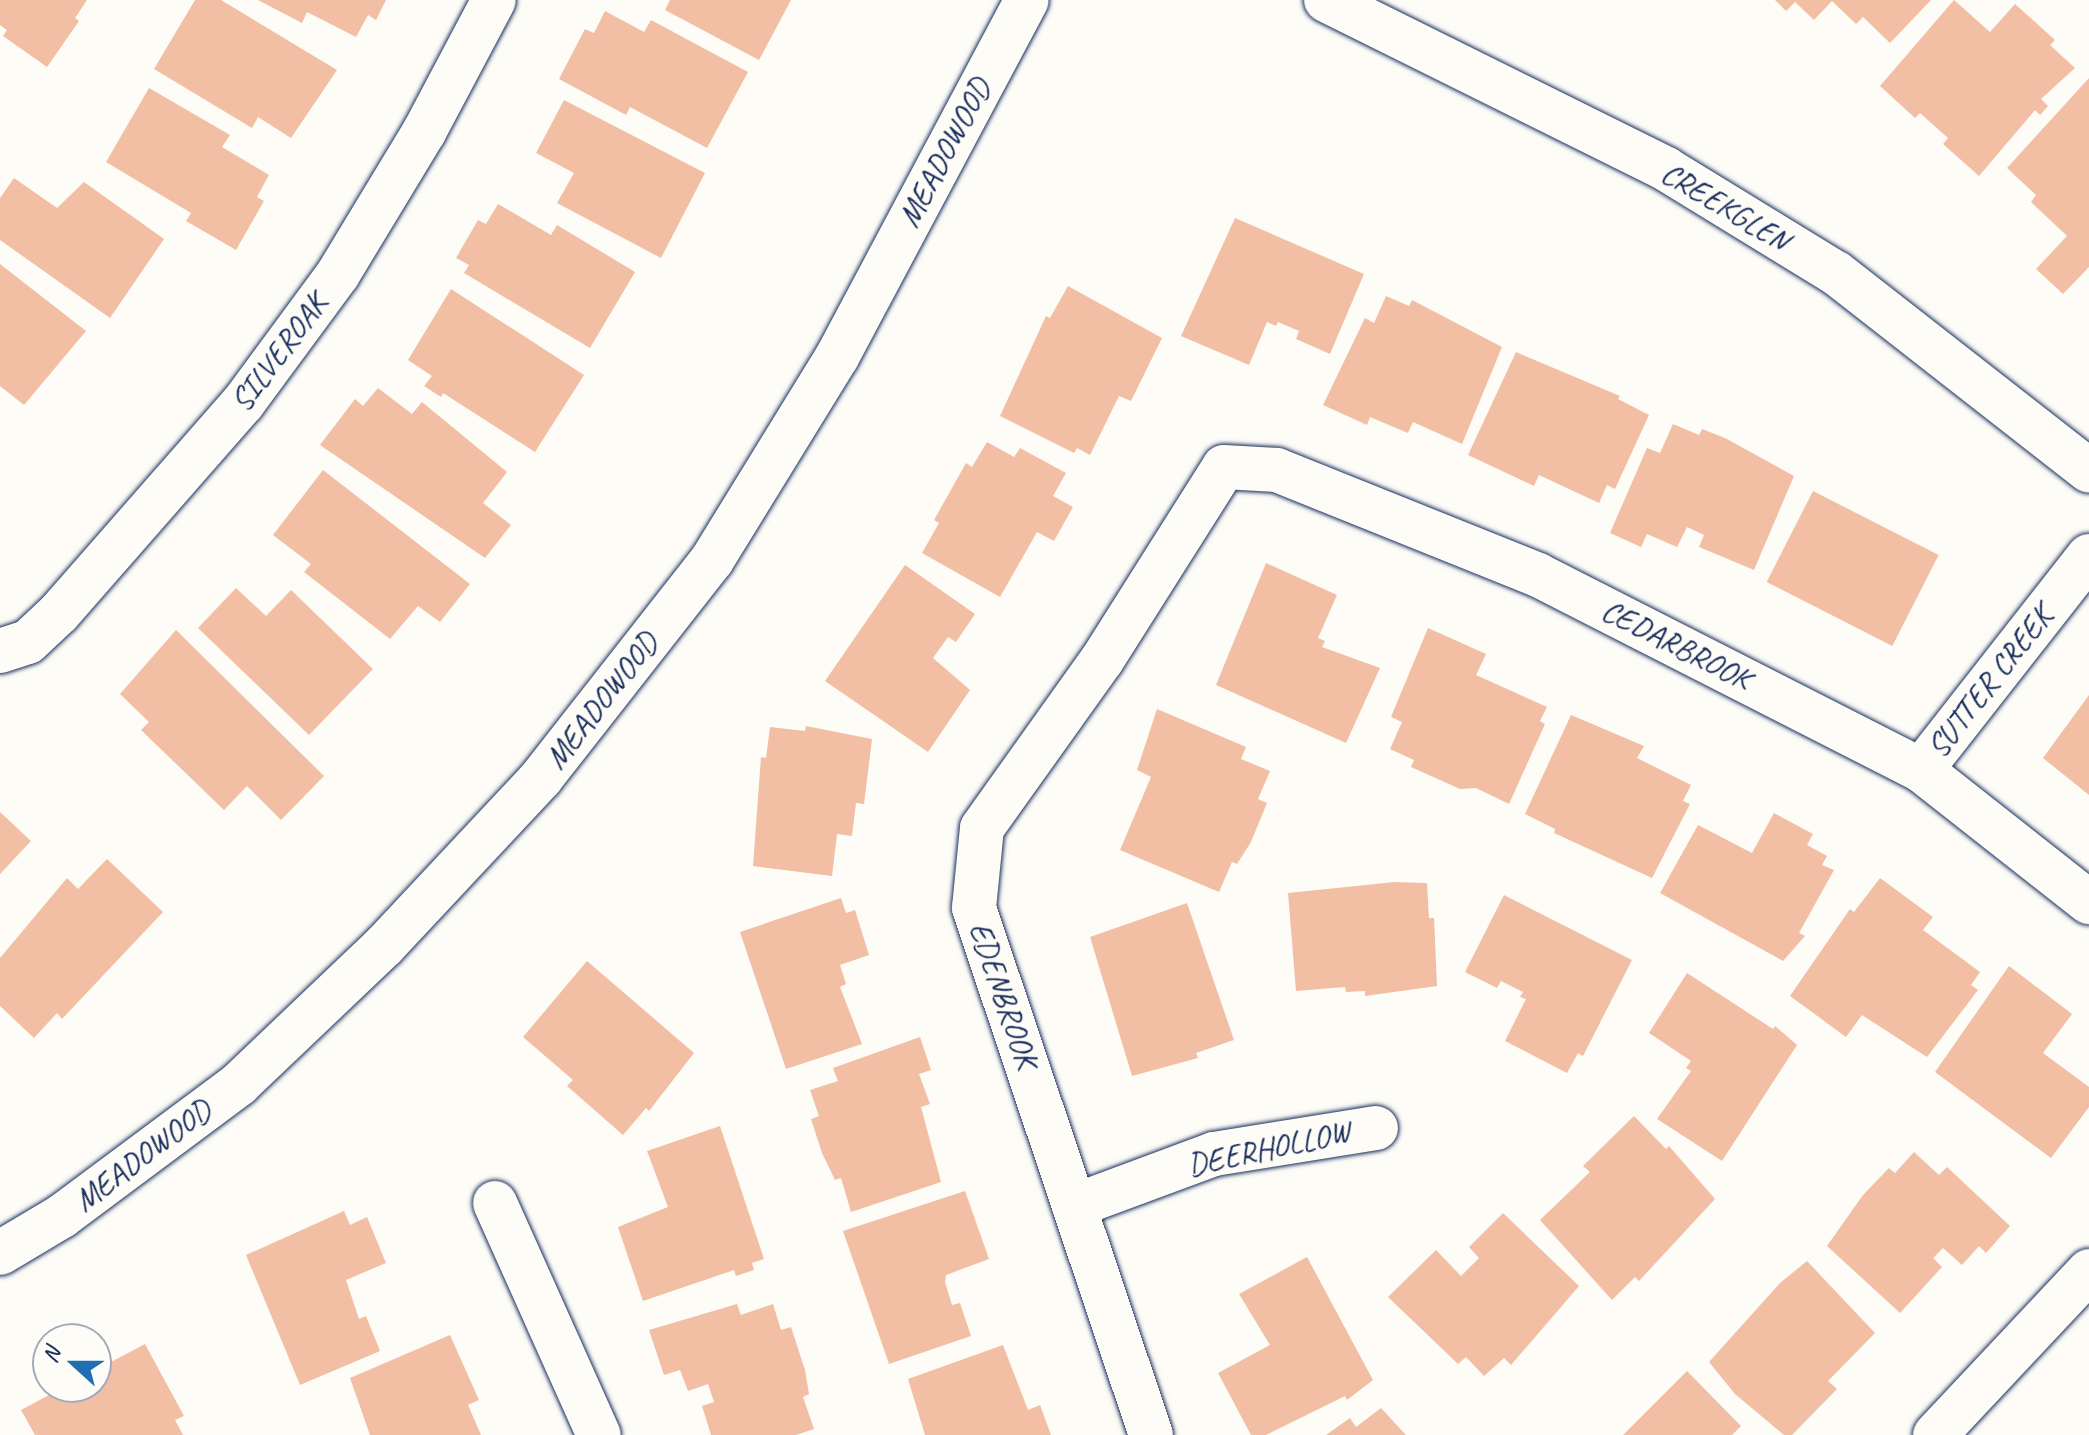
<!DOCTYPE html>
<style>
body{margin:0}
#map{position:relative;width:2089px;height:1435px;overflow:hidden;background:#fdfcf7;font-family:Caveat,sans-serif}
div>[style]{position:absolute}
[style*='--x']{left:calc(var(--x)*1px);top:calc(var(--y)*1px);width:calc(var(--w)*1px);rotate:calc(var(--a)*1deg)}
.building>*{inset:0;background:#f2bea4;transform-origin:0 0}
.roads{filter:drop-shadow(0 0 2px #1b2f5e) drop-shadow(0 0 2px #1b2f5e)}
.minor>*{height:44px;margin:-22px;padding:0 22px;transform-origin:22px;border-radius:22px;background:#fdfcf7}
.secondary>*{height:44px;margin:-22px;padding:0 22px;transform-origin:22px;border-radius:22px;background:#fdfcf7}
span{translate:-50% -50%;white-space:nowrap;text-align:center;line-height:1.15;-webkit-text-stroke:8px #fdfcf7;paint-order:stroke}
.street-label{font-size:32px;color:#1b2f5e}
.north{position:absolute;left:32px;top:1323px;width:80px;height:80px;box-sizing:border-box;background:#fdfcf7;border:2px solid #a3aaba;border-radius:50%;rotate:291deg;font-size:22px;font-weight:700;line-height:32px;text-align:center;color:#1b2f5e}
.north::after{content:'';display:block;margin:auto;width:28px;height:36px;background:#1f6fb2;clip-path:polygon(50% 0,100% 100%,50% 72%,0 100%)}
</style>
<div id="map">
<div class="building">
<div style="clip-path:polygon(0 0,87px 0,75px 18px,79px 21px,47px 67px,3px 36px,7px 30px,0 25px)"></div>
<div style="clip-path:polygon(195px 0,221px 0,337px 70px,291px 138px,258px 117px,252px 128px,154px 69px)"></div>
<div style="clip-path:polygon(258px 0,386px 0,376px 20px,368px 15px,356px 37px,307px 12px,302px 23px)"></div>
<div style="clip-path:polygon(670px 0,791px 0,759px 60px,665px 10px)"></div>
<div style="clip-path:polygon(1775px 0,1931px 0,1890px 43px,1863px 17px,1856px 24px,1832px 1px,1814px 20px,1795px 2px,1786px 11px)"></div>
<div style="clip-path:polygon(1954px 0,1990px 32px,2015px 4px,2055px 40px,2050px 45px,2075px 68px,2041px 99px,2048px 106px,2040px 115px,2035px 110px,1979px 176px,1943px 144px,1948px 138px,1920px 113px,1915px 118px,1880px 86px)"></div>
<div style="clip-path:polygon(605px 11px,644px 32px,651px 20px,748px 72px,707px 148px,630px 107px,626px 115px,559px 79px,585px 29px,594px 33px)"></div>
<div style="clip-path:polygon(2089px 78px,2089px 267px,2063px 294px,2036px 269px,2067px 236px,2031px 202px,2036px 195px,2007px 168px)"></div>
<div style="clip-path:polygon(149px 88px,230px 135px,222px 147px,269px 175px,257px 197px,264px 201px,236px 250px,186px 221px,191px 213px,106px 162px)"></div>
<div style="clip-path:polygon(564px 100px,705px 173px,661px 258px,557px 203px,574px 173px,536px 153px)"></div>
<div style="clip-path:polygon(14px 178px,57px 208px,84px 182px,164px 239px,110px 318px,0 240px,0 198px)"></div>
<div style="clip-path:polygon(498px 204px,551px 235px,557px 225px,635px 272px,590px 348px,464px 273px,469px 265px,456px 258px,478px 220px,486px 224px)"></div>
<div style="clip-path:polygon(1235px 218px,1364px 274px,1330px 354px,1296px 339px,1299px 331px,1278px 322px,1276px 326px,1267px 322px,1249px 365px,1181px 336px)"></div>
<div style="clip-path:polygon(0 264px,86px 331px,24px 405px,0 386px)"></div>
<div style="clip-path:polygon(1068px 286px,1162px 338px,1131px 401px,1119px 396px,1090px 455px,1077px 448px,1074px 453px,1000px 416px,1046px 316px,1050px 318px)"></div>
<div style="clip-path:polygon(451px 289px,584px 375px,535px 452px,443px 393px,441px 397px,424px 386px,432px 376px,408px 360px)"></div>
<div style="clip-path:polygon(1386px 296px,1409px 306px,1412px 300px,1502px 347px,1462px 444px,1413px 422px,1408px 433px,1370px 417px,1367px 425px,1323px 405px,1365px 318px,1374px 323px)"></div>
<div style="clip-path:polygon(1516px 352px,1620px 396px,1618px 399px,1649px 415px,1615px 489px,1607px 485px,1599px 503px,1539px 475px,1534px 486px,1468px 455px)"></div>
<div style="clip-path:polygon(378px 388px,412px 414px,422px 402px,507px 472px,483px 503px,511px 525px,485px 558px,320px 445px,355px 399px,363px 406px)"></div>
<div style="clip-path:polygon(1673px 424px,1699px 435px,1702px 429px,1725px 438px,1794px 476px,1754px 570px,1699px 547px,1704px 535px,1687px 527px,1677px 547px,1647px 534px,1641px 547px,1610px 533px,1647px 448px,1660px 453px)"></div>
<div style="clip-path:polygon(987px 442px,1014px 457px,1020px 448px,1066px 473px,1053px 496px,1073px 507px,1054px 541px,1037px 532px,1000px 597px,922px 553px,939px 523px,934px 520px,966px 463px,972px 467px)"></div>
<div style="clip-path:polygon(323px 470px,470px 584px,440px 622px,418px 606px,390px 639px,304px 572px,311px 564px,273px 535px)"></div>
<div style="left:1813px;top:491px;width:141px;height:102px;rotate:27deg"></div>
<div style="clip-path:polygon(1266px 563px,1337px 595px,1318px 638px,1325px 641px,1322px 647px,1380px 668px,1346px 743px,1216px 685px)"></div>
<div style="clip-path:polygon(905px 565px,975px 614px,956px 642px,948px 637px,933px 658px,970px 690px,928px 752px,825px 681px)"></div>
<div style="clip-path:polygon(236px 588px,266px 616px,291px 590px,373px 669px,309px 735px,198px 628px)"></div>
<div style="clip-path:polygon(1428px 628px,1486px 654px,1476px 675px,1547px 707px,1540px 721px,1545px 724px,1509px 804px,1476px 788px,1460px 789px,1411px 767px,1414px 760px,1390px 749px,1402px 722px,1391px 717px)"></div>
<div style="clip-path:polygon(176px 630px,324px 776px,281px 820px,247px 786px,224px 810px,141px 730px,149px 722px,120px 694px)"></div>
<div style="clip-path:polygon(2089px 695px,2089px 795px,2043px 758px)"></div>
<div style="clip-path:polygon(1157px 709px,1246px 747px,1241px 759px,1270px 771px,1258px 799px,1267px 803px,1251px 842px,1237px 864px,1232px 862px,1219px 892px,1120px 850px,1151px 777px,1137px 770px)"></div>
<div style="clip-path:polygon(1571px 715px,1644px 746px,1637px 758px,1691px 785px,1683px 801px,1690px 804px,1652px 878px,1554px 833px,1555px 829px,1525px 814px)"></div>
<div style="clip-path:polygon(806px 726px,872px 739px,864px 804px,856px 803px,852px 836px,837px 834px,832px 876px,753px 866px,761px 757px,766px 758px,770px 727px,805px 731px)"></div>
<div style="clip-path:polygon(0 812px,31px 841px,0 874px)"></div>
<div style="clip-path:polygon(1774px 813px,1813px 834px,1807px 845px,1827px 856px,1822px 865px,1834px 870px,1799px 933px,1805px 936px,1783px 961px,1660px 893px,1698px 825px,1752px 853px)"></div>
<div style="clip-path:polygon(107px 859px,163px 912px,62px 1019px,57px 1013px,34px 1038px,0 1006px,0 958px,67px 878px,78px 889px)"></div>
<div style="clip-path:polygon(1880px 878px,1933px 917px,1923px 930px,1980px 972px,1971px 985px,1978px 990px,1927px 1057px,1862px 1015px,1846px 1037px,1790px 996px,1850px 909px,1854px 912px)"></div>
<div style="clip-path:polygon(1395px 882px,1427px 883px,1429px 918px,1434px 918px,1437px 986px,1365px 996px,1365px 991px,1346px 992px,1345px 987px,1296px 991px,1288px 893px)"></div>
<div style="clip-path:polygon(1504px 895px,1632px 960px,1583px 1056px,1578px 1053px,1567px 1073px,1505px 1041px,1526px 999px,1520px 997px,1523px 992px,1501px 981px,1497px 988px,1465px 972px)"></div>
<div style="clip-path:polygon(841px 898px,846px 913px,855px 910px,869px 955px,840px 965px,846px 984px,840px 987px,862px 1044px,786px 1069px,740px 932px)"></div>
<div style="clip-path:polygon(1187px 903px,1234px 1040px,1196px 1053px,1198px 1058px,1132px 1076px,1090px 937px)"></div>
<div style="clip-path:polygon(587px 961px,694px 1053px,649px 1111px,646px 1108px,623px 1135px,567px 1086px,573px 1080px,523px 1037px)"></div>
<div style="clip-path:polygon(2009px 966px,2072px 1014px,2043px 1053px,2089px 1087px,2089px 1107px,2051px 1158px,1935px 1072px)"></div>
<div style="clip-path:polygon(1687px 973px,1773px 1029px,1775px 1026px,1797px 1045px,1722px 1161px,1657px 1119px,1691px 1071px,1686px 1068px,1691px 1061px,1649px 1033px)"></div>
<div style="clip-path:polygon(920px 1037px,931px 1070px,919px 1074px,930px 1104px,921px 1107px,941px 1182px,851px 1212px,841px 1178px,835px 1180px,822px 1153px,811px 1119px,819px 1116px,810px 1090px,838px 1081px,833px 1068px)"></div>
<div style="clip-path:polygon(1634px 1116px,1666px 1149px,1669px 1146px,1715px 1199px,1639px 1281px,1635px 1277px,1612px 1300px,1540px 1220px,1590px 1172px,1583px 1166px)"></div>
<div style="clip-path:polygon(720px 1126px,764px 1259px,752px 1263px,754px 1270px,736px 1276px,734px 1270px,643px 1301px,618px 1227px,668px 1207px,647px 1151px)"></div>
<div style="clip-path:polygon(1914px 1152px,1939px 1175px,1947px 1167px,2010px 1226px,1986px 1253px,1979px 1246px,1962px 1265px,1943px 1248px,1933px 1258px,1942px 1267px,1900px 1313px,1827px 1246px,1863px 1195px,1889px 1168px,1895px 1173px)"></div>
<div style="clip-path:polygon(965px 1191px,989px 1259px,946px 1275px,945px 1282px,952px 1305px,960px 1303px,971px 1336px,889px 1364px,843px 1231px)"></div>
<div style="clip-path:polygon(344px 1211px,350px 1225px,367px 1217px,386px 1263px,346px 1280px,359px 1319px,366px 1316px,380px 1351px,300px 1385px,246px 1255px)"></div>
<div style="clip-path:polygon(1503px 1213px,1579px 1286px,1511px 1365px,1504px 1358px,1484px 1376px,1466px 1357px,1458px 1364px,1388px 1297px,1436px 1250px,1461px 1276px,1479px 1258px,1469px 1247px)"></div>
<div style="clip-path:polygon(1307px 1257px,1373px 1380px,1347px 1400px,1345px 1396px,1266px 1435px,1251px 1435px,1218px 1373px,1270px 1345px,1239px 1294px)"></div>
<div style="clip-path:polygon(1807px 1261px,1875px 1333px,1828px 1381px,1837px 1389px,1792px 1435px,1784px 1435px,1735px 1394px,1709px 1362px,1780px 1283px)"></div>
<div style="clip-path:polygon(737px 1304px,741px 1315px,773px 1304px,781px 1330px,791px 1327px,805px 1370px,809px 1394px,803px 1397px,814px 1429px,796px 1435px,711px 1435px,702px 1406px,714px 1402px,708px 1384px,688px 1391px,680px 1370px,664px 1375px,649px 1330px)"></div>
<div style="clip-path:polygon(450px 1335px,479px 1400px,468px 1405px,481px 1435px,370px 1435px,350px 1378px)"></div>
<div style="clip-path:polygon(145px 1344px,184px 1416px,175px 1420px,183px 1435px,35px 1435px,21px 1410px,64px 1387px,96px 1387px,96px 1370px)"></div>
<div style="clip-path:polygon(1003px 1345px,1028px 1410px,1040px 1405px,1051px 1435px,925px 1435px,908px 1379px)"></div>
<div style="clip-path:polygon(1687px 1371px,1741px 1426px,1732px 1435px,1623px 1435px)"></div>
<div style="clip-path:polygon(1381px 1408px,1406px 1435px,1326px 1435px,1350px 1418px,1356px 1427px)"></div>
</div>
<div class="roads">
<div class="minor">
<div style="--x:1326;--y:0;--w:380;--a:26.4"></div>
<div style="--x:1666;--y:169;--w:199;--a:31.5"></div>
<div style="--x:1836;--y:273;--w:321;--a:38"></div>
<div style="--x:0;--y:651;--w:29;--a:-18"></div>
<div style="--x:28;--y:642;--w:42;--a:-43.1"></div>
<div style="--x:59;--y:613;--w:279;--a:-48.8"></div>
<div style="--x:243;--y:403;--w:160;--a:-53.6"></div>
<div style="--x:338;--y:274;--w:166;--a:-58.8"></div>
<div style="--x:424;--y:132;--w:149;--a:-62.1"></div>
<div style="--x:1921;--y:770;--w:272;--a:-51.9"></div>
<div style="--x:495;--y:1203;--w:254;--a:65.9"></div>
<div style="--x:1074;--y:1206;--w:149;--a:-20.4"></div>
<div style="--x:1214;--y:1154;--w:164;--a:-9.1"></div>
<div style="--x:1151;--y:1435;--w:556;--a:-108.57"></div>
<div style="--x:974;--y:908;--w:80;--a:-84.3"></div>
<div style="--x:982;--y:828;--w:206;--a:-54.5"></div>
<div style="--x:1102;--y:660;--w:228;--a:-57.7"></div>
<div style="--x:1224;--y:467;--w:53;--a:3.2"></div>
<div style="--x:1277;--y:470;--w:281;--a:21.9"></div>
<div style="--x:1538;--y:575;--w:430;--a:27"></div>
<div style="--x:1921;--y:770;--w:214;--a:38.2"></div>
<div style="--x:1935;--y:1435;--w:225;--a:-46.8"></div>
</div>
<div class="secondary">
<div style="--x:0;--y:1253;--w:72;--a:-30.8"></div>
<div style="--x:62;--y:1216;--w:221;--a:-36.7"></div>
<div style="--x:239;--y:1084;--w:200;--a:-43.6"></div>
<div style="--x:384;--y:946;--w:230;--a:-46.9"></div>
<div style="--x:541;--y:778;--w:277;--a:-51.9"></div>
<div style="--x:712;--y:560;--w:238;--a:-58.4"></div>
<div style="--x:837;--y:357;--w:404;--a:-62"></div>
</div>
</div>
<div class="street-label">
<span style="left:945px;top:153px;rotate:-62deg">MEADOWOOD</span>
<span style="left:1725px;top:207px;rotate:31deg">CREEKGLEN</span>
<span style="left:279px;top:353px;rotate:-53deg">SILVEROAK</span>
<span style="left:1676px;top:645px;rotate:27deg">CEDARBROOK</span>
<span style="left:1990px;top:682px;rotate:-52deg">SUTTER CREEK</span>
<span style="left:602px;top:701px;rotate:-52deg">MEADOWOOD</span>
<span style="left:1003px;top:995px;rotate:71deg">EDENBROOK</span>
<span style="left:1269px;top:1149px;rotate:-12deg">DEERHOLLOW</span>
<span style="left:143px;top:1156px;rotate:-37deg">MEADOWOOD</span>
</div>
<div class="north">N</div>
</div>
